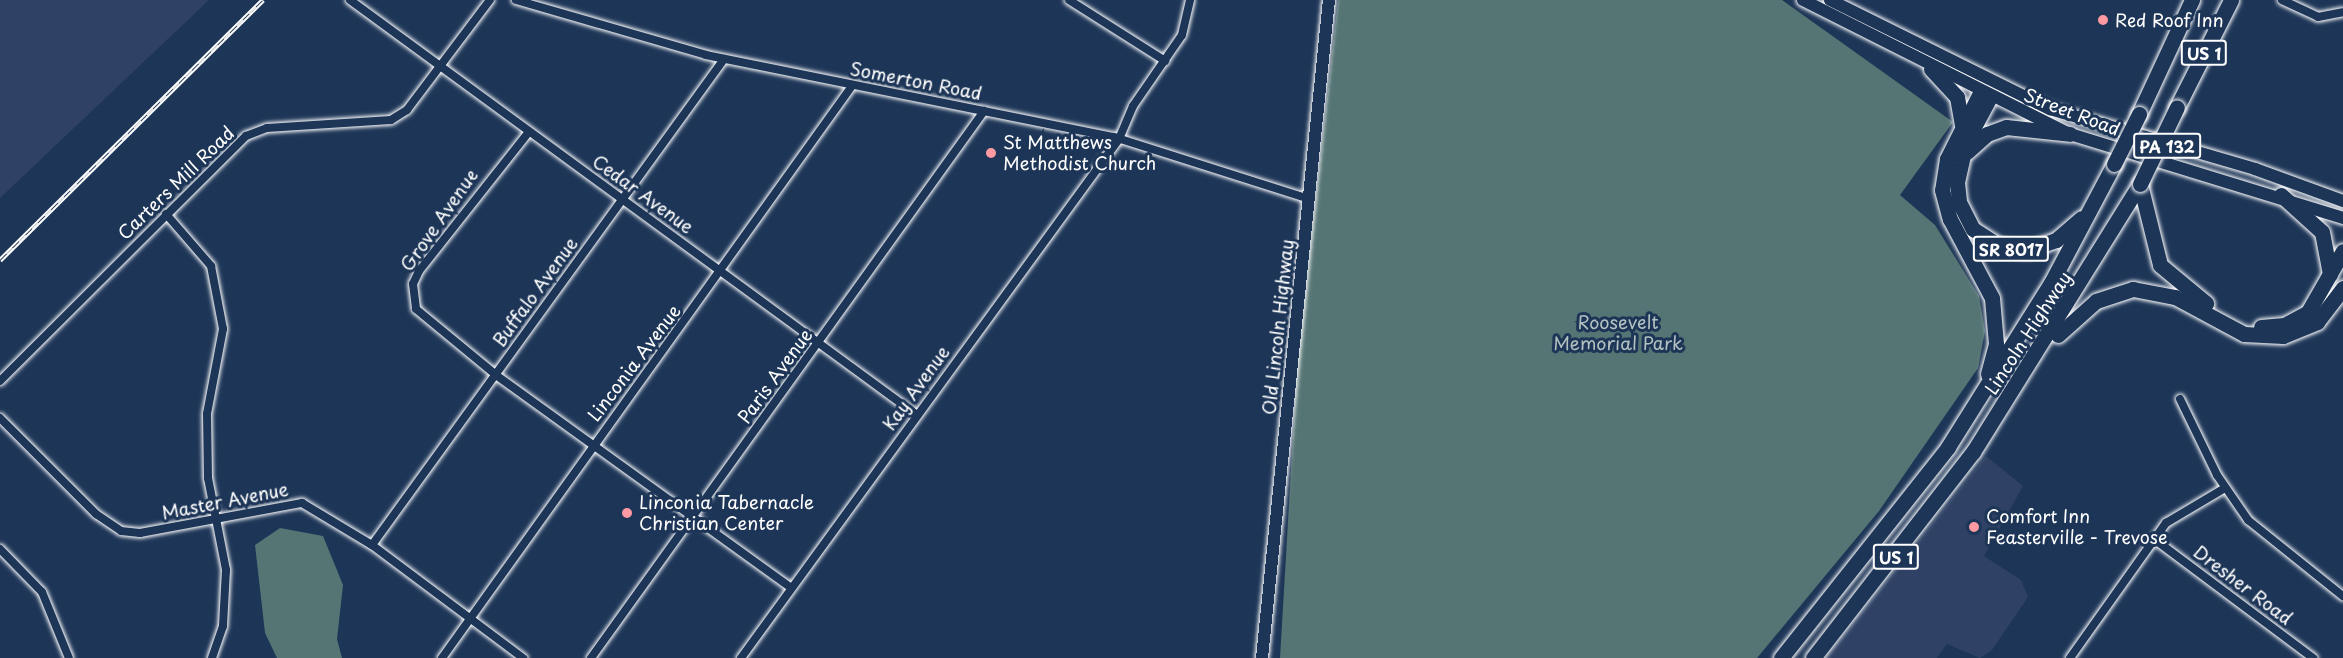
<!DOCTYPE html>
<style>
body{margin:0}
#map{position:relative;width:2343px;height:658px;overflow:hidden;background:#1d3557;font-family:"Playpen Sans",sans-serif}
div>[style]{position:absolute}
[style*='--x']{left:calc(var(--x)*1px);top:calc(var(--y)*1px);width:calc(var(--w)*1px);rotate:calc(var(--a)*1deg)}
.built>*{inset:0;background:#2f4265}
.green>*{inset:0;background:#557574}
.roads{filter:drop-shadow(0 0 2px #fff) drop-shadow(0 0 2px #fff)}
.street>*{height:8px;margin:-4px;padding:0 4px;transform-origin:4px;border-radius:4px;background:#1d3557}
.primary>*{height:12px;margin:-6px;padding:0 6px;transform-origin:6px;border-radius:6px;background:#1d3557}
.highway>*{height:15px;margin:-7.5px;padding:0 7.5px;transform-origin:7.5px;border-radius:7.5px;background:#1d3557}
.rail>*{height:5px;margin-top:-2.5px;transform-origin:0;background:repeating-linear-gradient(90deg,#1d3557 0 9px,#fff 0 18px);box-sizing:border-box;border-block:2px solid #fff}
.bridges{filter:drop-shadow(0 0 2px #fff) drop-shadow(0 0 2px #fff)}
.highway-bridge>*{height:15px;margin:-7.5px;padding:0 7.5px;transform-origin:7.5px;border-radius:7.5px;background:#1d3557}
.dots>*{width:16px;height:16px;translate:-50% -50%;box-sizing:border-box;border:3px solid #1d3557;border-radius:50%}
span{translate:-50% -50%;white-space:nowrap;text-align:center;line-height:1.15;-webkit-text-stroke:6px #1d3557;paint-order:stroke}
.shield-label span{padding:2px 4px;background:#1d3557;border:2px solid;border-radius:4px;-webkit-text-stroke-width:0}
.shield-label{font-size:16px;color:#fff;font-weight:700}
.poi-label{font-size:18px;color:#fff}
.left{translate:0 -50%;text-align:left}
.street-label{font-size:18px;color:#fff}
.park-label{font-size:18px;color:#b2c1c0}
</style>
<div id="map">
<div class="built">
<div style="clip-path:polygon(0 0,209px 0,0 198px)"></div>
<div style="clip-path:polygon(1986px 456px,2023px 486px,1984px 556px,2021px 580px,2028px 597px,1992px 650px,1980px 658px,1947px 644px,1937px 658px,1826px 658px)"></div>
</div>
<div class="green">
<div style="clip-path:polygon(1338px 0,1782px 0,1953px 122px,1900px 195px,1935px 225px,1979px 296px,1985px 331px,1978px 368px,1879px 511px,1757px 658px,1280px 658px,1297px 368px)"></div>
<div style="clip-path:polygon(280px 528px,323px 536px,343px 585px,337px 639px,342px 658px,277px 658px,265px 633px,255px 545px)"></div>
</div>
<div class="roads">
<div class="street">
<div style="--x:350;--y:0;--w:703;--a:36.2"></div>
<div style="--x:516;--y:0;--w:198;--a:16.1"></div>
<div style="--x:706;--y:55;--w:416;--a:11.4"></div>
<div style="--x:1114;--y:137;--w:205;--a:17.6"></div>
<div style="--x:1069;--y:0;--w:114;--a:32.4"></div>
<div style="--x:2282;--y:0;--w:40;--a:25"></div>
<div style="--x:2318;--y:17;--w:25;--a:-11"></div>
<div style="--x:528;--y:133;--w:176;--a:128.3"></div>
<div style="--x:419;--y:271;--w:14;--a:115"></div>
<div style="--x:413;--y:284;--w:25;--a:83"></div>
<div style="--x:416;--y:309;--w:104;--a:39.5"></div>
<div style="--x:496;--y:375;--w:364;--a:35.8"></div>
<div style="--x:166;--y:214;--w:69;--a:49.1"></div>
<div style="--x:211;--y:266;--w:64;--a:79.2"></div>
<div style="--x:223;--y:329;--w:86;--a:100.7"></div>
<div style="--x:207;--y:414;--w:64;--a:89.1"></div>
<div style="--x:208;--y:478;--w:94;--a:78.9"></div>
<div style="--x:226;--y:570;--w:56;--a:93.1"></div>
<div style="--x:223;--y:626;--w:34;--a:109"></div>
<div style="--x:0;--y:381;--w:347;--a:-44.9"></div>
<div style="--x:246;--y:136;--w:22;--a:-21"></div>
<div style="--x:267;--y:128;--w:124;--a:-3.7"></div>
<div style="--x:391;--y:120;--w:19;--a:-32"></div>
<div style="--x:407;--y:110;--w:138;--a:-53"></div>
<div style="--x:2180;--y:399;--w:85;--a:64"></div>
<div style="--x:2217;--y:475;--w:55;--a:55.4"></div>
<div style="--x:2248;--y:520;--w:122;--a:38.7"></div>
<div style="--x:0;--y:418;--w:136;--a:45"></div>
<div style="--x:96;--y:514;--w:30;--a:34"></div>
<div style="--x:121;--y:531;--w:19;--a:6"></div>
<div style="--x:140;--y:533;--w:165;--a:-10.5"></div>
<div style="--x:302;--y:503;--w:82;--a:31"></div>
<div style="--x:372;--y:545;--w:189;--a:36.8"></div>
<div style="--x:2154;--y:539;--w:199;--a:36.8"></div>
<div style="--x:372;--y:545;--w:600;--a:-54.08"></div>
<div style="--x:0;--y:549;--w:60;--a:45.7"></div>
<div style="--x:42;--y:592;--w:71;--a:67.8"></div>
<div style="--x:442;--y:658;--w:704;--a:-54.37"></div>
<div style="--x:591;--y:658;--w:674;--a:-54.3"></div>
<div style="--x:741;--y:658;--w:642;--a:-53.93"></div>
<div style="--x:1119;--y:139;--w:36;--a:-67"></div>
<div style="--x:1133;--y:106;--w:86;--a:-55.4"></div>
<div style="--x:1182;--y:35;--w:36;--a:-77"></div>
<div style="--x:2070;--y:658;--w:166;--a:-54.6"></div>
<div style="--x:2166;--y:523;--w:69;--a:-30.7"></div>
</div>
<div class="primary">
<div style="--x:1803;--y:0;--w:299;--a:26.7"></div>
<div style="--x:2070;--y:134;--w:286;--a:17.1"></div>
<div style="--x:1830;--y:0;--w:246;--a:26.4"></div>
<div style="--x:2050;--y:109;--w:214;--a:16.3"></div>
<div style="--x:2255;--y:169;--w:94;--a:20"></div>
<div style="--x:1262;--y:658;--w:661;--a:-84.19"></div>
</div>
<div class="highway">
<div style="--x:1931;--y:69;--w:38;--a:47"></div>
<div style="--x:1957;--y:97;--w:29;--a:80"></div>
<div style="--x:1980;--y:93;--w:74;--a:116.6"></div>
<div style="--x:1947;--y:159;--w:31;--a:99"></div>
<div style="--x:1942;--y:190;--w:30;--a:75"></div>
<div style="--x:1950;--y:219;--w:89;--a:62"></div>
<div style="--x:1992;--y:298;--w:46;--a:85"></div>
<div style="--x:1996;--y:344;--w:31;--a:105"></div>
<div style="--x:1990;--y:97;--w:51;--a:118.1"></div>
<div style="--x:1966;--y:142;--w:41;--a:102.7"></div>
<div style="--x:1957;--y:182;--w:20;--a:84"></div>
<div style="--x:1959;--y:202;--w:30;--a:63"></div>
<div style="--x:1973;--y:229;--w:31;--a:33"></div>
<div style="--x:1999;--y:246;--w:28;--a:8"></div>
<div style="--x:2027;--y:250;--w:31;--a:-19"></div>
<div style="--x:2056;--y:240;--w:33;--a:-41"></div>
<div style="--x:2177;--y:107;--w:120;--a:-63.2"></div>
<div style="--x:2139;--y:114;--w:126;--a:-65.1"></div>
<div style="--x:1967;--y:152;--w:27;--a:-42"></div>
<div style="--x:1987;--y:134;--w:20;--a:-20"></div>
<div style="--x:2006;--y:127;--w:64;--a:6.2"></div>
<div style="--x:2140;--y:184;--w:83;--a:76.1"></div>
<div style="--x:2160;--y:265;--w:60;--a:39.6"></div>
<div style="--x:2281;--y:195;--w:55;--a:42.1"></div>
<div style="--x:2322;--y:232;--w:43;--a:79.2"></div>
<div style="--x:2261;--y:327;--w:23;--a:-5"></div>
<div style="--x:2284;--y:325;--w:27;--a:-28"></div>
<div style="--x:2308;--y:312;--w:70;--a:-60.2"></div>
<div style="--x:2058;--y:335;--w:51;--a:-41.8"></div>
<div style="--x:2096;--y:301;--w:39;--a:-18"></div>
<div style="--x:2133;--y:289;--w:43;--a:10.8"></div>
<div style="--x:2175;--y:297;--w:78;--a:28.2"></div>
<div style="--x:2244;--y:334;--w:39;--a:3"></div>
<div style="--x:2283;--y:336;--w:37;--a:-22"></div>
<div style="--x:2317;--y:322;--w:43;--a:-52.6"></div>
<div style="--x:1781;--y:658;--w:269;--a:-51.6"></div>
<div style="--x:1948;--y:447;--w:194;--a:-57.9"></div>
<div style="--x:2051;--y:283;--w:135;--a:-62.1"></div>
<div style="--x:1813;--y:658;--w:261;--a:-52.2"></div>
<div style="--x:1973;--y:452;--w:316;--a:-58.1"></div>
</div>
</div>
<div class="rail">
<div style="--x:0;--y:260;--w:370;--a:-44.7"></div>
</div>
<div class="bridges">
<div class="highway-bridge">
<div style="--x:2114;--y:164;--w:56;--a:-63.4"></div>
<div style="--x:2140;--y:184;--w:85;--a:-64.3"></div>
</div>
</div>
<div class="dots">
<div style="left:2103px;top:20px;background:#ff9aa2"></div>
<div style="left:991px;top:153px;background:#ff9aa2"></div>
<div style="left:627px;top:513px;background:#ff9aa2"></div>
<div style="left:1974px;top:527px;background:#ff9aa2"></div>
</div>
<div class="shield-label">
<span style="left:2204px;top:53px">US 1</span>
<span style="left:2167px;top:146px">PA 132</span>
<span style="left:2011px;top:249px">SR 8017</span>
<span style="left:1896px;top:557px">US 1</span>
</div>
<div class="poi-label">
<span class="left" style="left:2115px;top:20px">Red Roof Inn</span>
<span class="left" style="left:1003px;top:153px">St Matthews<br>Methodist Church</span>
<span class="left" style="left:639px;top:513px">Linconia Tabernacle<br>Christian Center</span>
<span class="left" style="left:1986px;top:527px">Comfort Inn<br>Feasterville - Trevose</span>
</div>
<div class="street-label">
<span style="left:916px;top:81px;rotate:11deg">Somerton Road</span>
<span style="left:2072px;top:112px;rotate:21deg">Street Road</span>
<span style="left:176px;top:183px;rotate:-44deg">Carters Mill Road</span>
<span style="left:643px;top:194px;rotate:36deg">Cedar Avenue</span>
<span style="left:439px;top:220px;rotate:-55deg">Grove Avenue</span>
<span style="left:535px;top:292px;rotate:-54deg">Buffalo Avenue</span>
<span style="left:1278px;top:327px;rotate:-84deg">Old Lincoln Highway</span>
<span style="left:2028px;top:333px;rotate:-57deg">Lincoln Highway</span>
<span style="left:634px;top:363px;rotate:-53deg">Linconia Avenue</span>
<span style="left:775px;top:376px;rotate:-54deg">Paris Avenue</span>
<span style="left:916px;top:388px;rotate:-54deg">Kay Avenue</span>
<span style="left:225px;top:501px;rotate:-11deg">Master Avenue</span>
<span style="left:2243px;top:585px;rotate:37deg">Dresher Road</span>
</div>
<div class="park-label">
<span style="left:1618px;top:333px">Roosevelt<br>Memorial Park</span>
</div>
</div>
